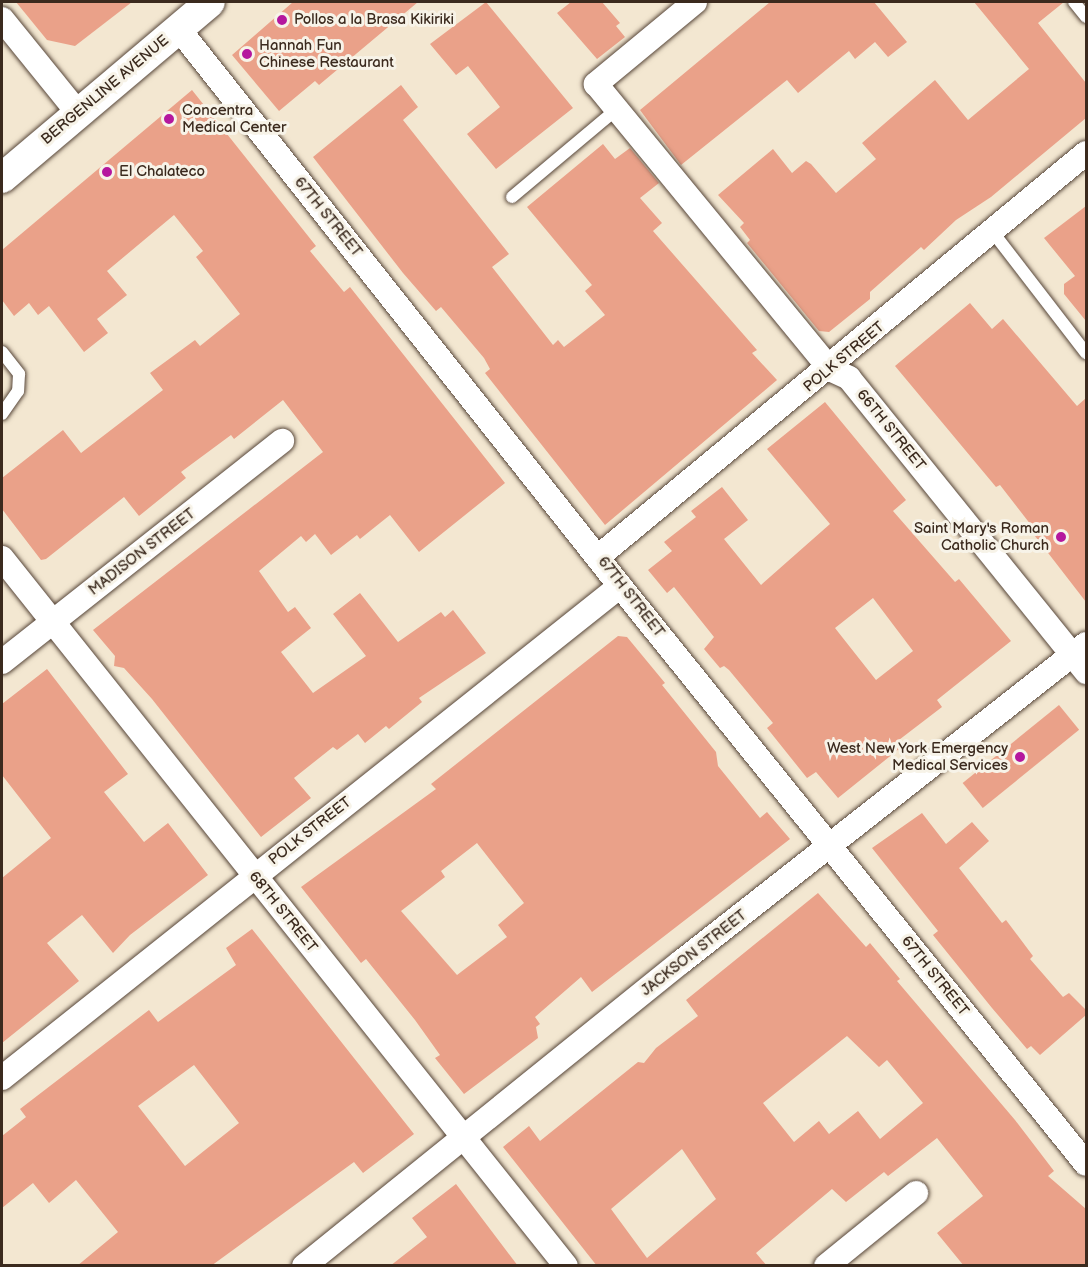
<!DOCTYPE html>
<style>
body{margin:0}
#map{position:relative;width:1088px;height:1267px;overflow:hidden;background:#f3e7d1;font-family:"Balsamiq Sans",sans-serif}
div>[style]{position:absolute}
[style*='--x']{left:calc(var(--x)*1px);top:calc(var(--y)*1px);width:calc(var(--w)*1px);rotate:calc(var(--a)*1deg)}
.building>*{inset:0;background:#eaa189;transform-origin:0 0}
.roads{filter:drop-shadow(0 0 2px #574639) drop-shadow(0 0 2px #574639)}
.service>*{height:12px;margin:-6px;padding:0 6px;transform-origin:6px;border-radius:6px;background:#fff}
.minor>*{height:24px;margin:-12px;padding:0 12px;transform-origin:12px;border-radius:12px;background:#fff}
.tertiary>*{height:30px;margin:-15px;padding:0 15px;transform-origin:15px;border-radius:15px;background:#fff}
.dots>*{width:16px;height:16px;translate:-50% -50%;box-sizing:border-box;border:3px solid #f7f3e8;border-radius:50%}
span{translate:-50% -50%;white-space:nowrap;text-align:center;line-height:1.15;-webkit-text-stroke:6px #f7f3e8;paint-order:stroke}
.poi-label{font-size:15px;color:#3b2a1e}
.left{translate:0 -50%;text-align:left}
.right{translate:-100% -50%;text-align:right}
.street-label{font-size:15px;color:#3b2a1e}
.frame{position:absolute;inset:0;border:3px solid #3b2a1e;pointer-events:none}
</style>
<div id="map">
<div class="building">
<div style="clip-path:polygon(16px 2px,132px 2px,75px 46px,47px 40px)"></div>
<div style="clip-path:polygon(293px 2px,418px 2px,319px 85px,315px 81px,279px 111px,232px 55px)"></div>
<div style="clip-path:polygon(486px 2px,573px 108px,496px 169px,467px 134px,500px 107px,468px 66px,456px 75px,430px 44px)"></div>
<div style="clip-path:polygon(571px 2px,602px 2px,620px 23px,616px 26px,625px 37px,597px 59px,557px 13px)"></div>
<div style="clip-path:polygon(770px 2px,874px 2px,907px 42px,888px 57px,875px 42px,855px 59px,849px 51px,798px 93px,787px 80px,681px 165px,640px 110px)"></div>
<div style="clip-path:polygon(974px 2px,1064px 2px,1038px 23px,1086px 83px,1086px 118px,991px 197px,956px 220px,924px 250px,921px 247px,870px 292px,870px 299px,829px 332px,819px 331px,747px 243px,750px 240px,740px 227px,744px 223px,718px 195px,773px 149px,792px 173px,806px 161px,811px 164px,836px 193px,876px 159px,862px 143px,935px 80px,968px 120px,1029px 69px)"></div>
<div style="clip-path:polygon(401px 85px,418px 107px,403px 120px,509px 254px,492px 267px,553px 345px,558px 340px,564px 347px,605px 315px,585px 291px,592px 285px,527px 207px,603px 144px,615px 159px,630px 148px,659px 183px,640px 198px,662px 223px,653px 231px,757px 350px,752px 353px,777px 380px,605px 525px,485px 373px,490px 369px,484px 358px,441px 307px,436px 311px,403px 273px,313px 157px)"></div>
<div style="clip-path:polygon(192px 90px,316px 246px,310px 251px,344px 292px,350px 287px,505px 483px,419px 552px,390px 515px,360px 539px,357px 535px,331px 555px,315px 534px,306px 542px,301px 536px,259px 571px,288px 612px,295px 607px,311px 628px,281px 652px,313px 693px,366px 656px,333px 614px,360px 593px,398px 642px,441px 612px,445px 617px,453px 610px,486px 653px,419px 698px,422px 702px,389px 729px,386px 726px,365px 743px,358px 734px,337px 750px,333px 747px,294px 778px,311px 798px,261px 837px,152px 699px,124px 668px,114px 666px,115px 656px,93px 630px,323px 452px,283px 400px,234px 439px,231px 435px,181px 472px,186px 478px,139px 516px,124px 497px,46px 559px,41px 560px,2px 509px,2px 478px,63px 430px,81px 453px,163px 390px,150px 373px,195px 340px,200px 346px,240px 314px,196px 257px,203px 251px,174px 215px,107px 271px,127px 295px,97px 319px,108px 333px,84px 352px,49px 306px,38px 315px,29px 303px,14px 316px,2px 300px,2px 250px)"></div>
<div style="clip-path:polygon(1086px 206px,1086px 321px,1064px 294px,1064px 284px,1075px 276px,1044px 238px)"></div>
<div style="clip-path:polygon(970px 303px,992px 329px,1003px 319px,1077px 406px,1086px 398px,1086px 602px,1028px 527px,1031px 525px,1000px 485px,996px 487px,895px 366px)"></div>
<div style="clip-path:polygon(evenodd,825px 402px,906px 500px,893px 511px,955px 582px,959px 579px,1011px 641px,937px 700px,942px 707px,895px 743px,899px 749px,838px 798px,816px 772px,807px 778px,767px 728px,773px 723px,729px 670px,724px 666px,720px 668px,704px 649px,714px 637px,674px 587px,667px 593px,648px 570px,672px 551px,664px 542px,696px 517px,691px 511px,722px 487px,748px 520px,724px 539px,761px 585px,830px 524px,767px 449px,825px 402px,873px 598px,913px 651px,876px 680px,835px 628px,873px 598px)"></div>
<div style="clip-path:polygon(evenodd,618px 636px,627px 637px,665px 683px,662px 685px,716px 752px,718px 766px,760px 818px,767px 812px,790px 839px,592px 992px,581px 977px,535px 1017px,540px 1024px,536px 1027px,538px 1038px,464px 1094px,435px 1058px,440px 1055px,415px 1020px,366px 959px,361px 963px,301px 887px,436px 789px,431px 784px,618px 636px,477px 843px,524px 903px,498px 925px,507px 937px,457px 975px,401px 911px,445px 877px,441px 871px,477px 843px)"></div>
<div style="clip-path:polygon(47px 669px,128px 774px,104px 792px,144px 842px,168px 823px,208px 875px,130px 935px,113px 953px,82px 915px,47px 943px,79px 981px,2px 1043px,2px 878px,51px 838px,2px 775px,2px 704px)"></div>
<div style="left:1059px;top:705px;width:32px;height:124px;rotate:51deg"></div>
<div style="clip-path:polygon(922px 813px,946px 844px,972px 822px,989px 841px,959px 868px,1002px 923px,1006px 920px,1033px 956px,1030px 959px,1063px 997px,1069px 993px,1086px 1010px,1086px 1015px,1040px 1055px,1031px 1046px,1027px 1049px,992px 1008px,933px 935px,938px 931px,872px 848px)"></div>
<div style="clip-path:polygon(evenodd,818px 893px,866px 947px,870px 943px,900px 979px,897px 981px,1015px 1120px,1054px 1171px,1048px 1176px,1086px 1209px,1086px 1266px,964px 1266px,937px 1233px,983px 1196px,937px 1138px,888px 1176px,884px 1172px,846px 1202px,832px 1189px,756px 1253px,767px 1266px,597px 1266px,503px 1147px,529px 1126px,540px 1141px,638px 1062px,644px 1063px,656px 1048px,698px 1016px,686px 1000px,818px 893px,847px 1036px,879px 1067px,887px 1060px,923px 1103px,880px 1139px,858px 1111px,829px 1134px,819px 1121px,794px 1142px,763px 1103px,847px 1036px,818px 893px,682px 1149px,716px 1199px,647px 1258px,611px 1209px,682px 1149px)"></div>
<div style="clip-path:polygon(evenodd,252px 929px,414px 1134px,363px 1173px,354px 1162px,211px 1266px,77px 1266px,118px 1232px,76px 1180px,49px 1203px,33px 1183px,2px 1208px,2px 1136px,26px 1117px,20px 1109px,149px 1010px,158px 1022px,236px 965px,226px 948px,252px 929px,194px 1065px,239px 1123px,185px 1166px,138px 1106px,194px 1065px)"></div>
<div style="clip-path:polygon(456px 1184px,518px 1266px,390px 1266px,427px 1237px,412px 1218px)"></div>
</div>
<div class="roads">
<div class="service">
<div style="--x:1074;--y:2;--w:19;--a:51"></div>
<div style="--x:512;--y:197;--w:137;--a:-40"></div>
<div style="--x:992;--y:231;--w:154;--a:52.4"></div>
<div style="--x:2;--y:352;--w:28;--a:52"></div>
<div style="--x:19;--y:374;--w:17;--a:93"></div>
<div style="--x:18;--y:391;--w:28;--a:125"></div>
</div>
<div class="minor">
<div style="--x:695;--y:2;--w:129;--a:140.4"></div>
<div style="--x:596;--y:84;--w:369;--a:50.6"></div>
<div style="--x:830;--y:369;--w:21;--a:25"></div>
<div style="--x:849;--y:378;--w:378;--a:51.1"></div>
<div style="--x:2;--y:19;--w:121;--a:51"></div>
<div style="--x:178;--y:28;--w:712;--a:51.62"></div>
<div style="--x:620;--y:586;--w:742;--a:51.12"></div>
<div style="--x:599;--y:556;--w:632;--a:-39.61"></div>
<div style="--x:2;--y:558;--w:905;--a:51.46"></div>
<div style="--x:2;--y:662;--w:357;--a:-38.3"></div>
<div style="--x:2;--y:1078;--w:790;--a:-38.52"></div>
<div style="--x:304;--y:1266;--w:484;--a:-38.9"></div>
<div style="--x:681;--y:962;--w:515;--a:-38.14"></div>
<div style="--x:826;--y:1266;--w:116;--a:-39"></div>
</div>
<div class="tertiary">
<div style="--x:2;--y:178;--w:272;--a:-40.2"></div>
</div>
</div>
<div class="dots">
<div style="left:282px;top:20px;background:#b5179e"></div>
<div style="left:247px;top:54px;background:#b5179e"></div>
<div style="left:169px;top:119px;background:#b5179e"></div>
<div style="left:107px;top:172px;background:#b5179e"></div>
<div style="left:1061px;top:537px;background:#b5179e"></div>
<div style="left:1020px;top:757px;background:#b5179e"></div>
</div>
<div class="poi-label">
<span class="left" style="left:294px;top:20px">Pollos a la Brasa Kikiriki</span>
<span class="left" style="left:259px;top:54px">Hannah Fun<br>Chinese Restaurant</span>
<span class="left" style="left:182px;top:119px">Concentra<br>Medical Center</span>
<span class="left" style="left:119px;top:172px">El Chalateco</span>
<span class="right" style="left:1049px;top:537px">Saint Mary's Roman<br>Catholic Church</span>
<span class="right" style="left:1008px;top:757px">West New York Emergency<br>Medical Services</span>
</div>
<div class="street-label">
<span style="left:105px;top:90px;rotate:-40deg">BERGENLINE AVENUE</span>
<span style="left:328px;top:217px;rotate:51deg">67TH STREET</span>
<span style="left:844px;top:357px;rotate:-40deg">POLK STREET</span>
<span style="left:891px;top:430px;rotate:51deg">66TH STREET</span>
<span style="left:142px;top:552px;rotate:-38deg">MADISON STREET</span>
<span style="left:631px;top:597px;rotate:52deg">67TH STREET</span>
<span style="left:310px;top:831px;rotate:-38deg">POLK STREET</span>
<span style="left:283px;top:912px;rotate:51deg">68TH STREET</span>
<span style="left:694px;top:953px;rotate:-38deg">JACKSON STREET</span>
<span style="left:935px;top:976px;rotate:51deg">67TH STREET</span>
</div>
<div class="frame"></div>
</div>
